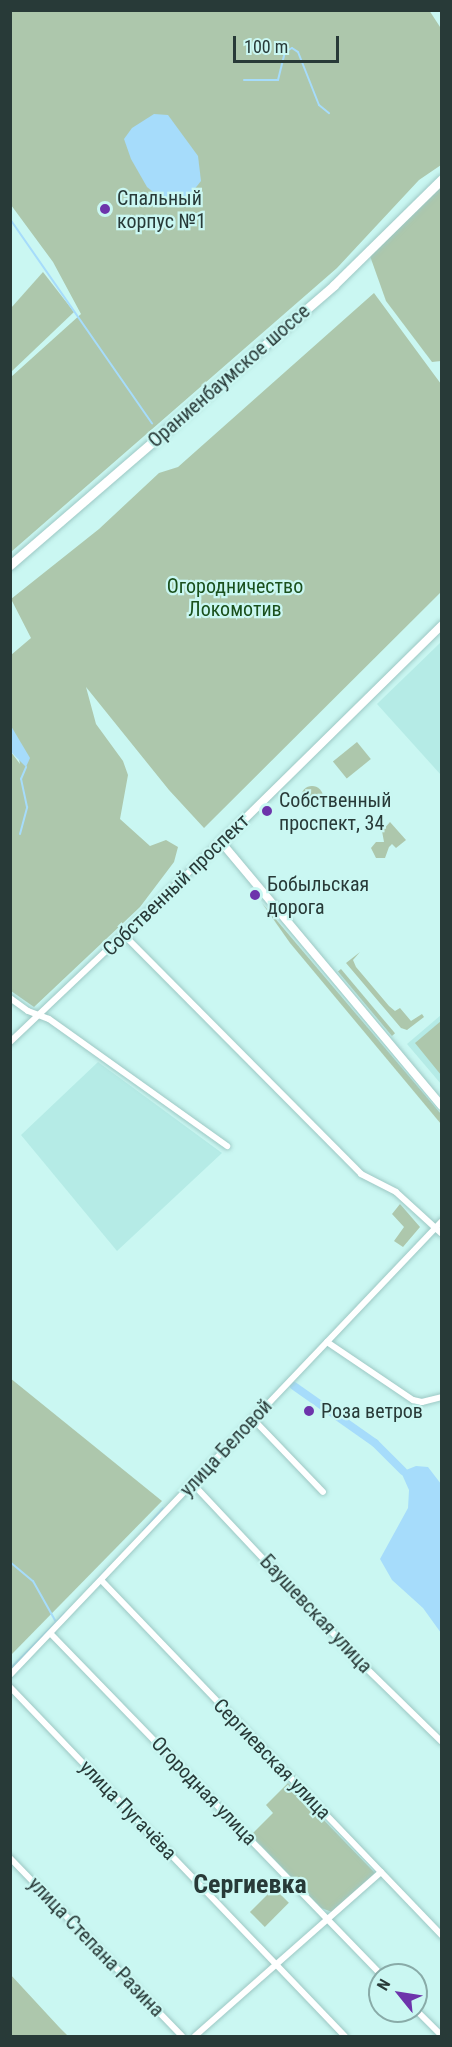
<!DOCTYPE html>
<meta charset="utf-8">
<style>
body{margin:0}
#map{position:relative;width:452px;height:2047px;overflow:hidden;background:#caf7f2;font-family:"Roboto Condensed",sans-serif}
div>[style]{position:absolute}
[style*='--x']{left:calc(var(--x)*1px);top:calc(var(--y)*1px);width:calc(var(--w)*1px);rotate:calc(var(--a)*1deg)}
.built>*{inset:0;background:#b5ebe6}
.green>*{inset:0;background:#adc7ac;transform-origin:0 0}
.round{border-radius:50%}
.water>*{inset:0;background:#a6dcfb}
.stream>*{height:2px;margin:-1px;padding:0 1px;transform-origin:1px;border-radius:1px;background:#a6dcfb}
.canal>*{height:8px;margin:-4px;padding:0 4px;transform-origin:4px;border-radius:4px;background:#a6dcfb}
.roads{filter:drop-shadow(0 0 2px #9dc8c4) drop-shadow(0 0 2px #9dc8c4)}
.minor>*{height:6px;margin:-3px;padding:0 3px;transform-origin:3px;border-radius:3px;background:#fff}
.tertiary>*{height:8px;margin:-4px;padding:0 4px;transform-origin:4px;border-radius:4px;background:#fff}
.primary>*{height:9px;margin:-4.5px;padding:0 4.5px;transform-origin:4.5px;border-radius:4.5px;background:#fff}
.dots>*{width:16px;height:16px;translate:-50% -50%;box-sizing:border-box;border:3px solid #caf7f2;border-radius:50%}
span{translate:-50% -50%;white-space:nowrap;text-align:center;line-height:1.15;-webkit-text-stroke:4.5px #caf7f2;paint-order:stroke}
.poi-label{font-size:20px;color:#283a38}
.left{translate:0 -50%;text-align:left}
.street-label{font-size:20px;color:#283a38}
.park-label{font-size:20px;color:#1a501c}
.district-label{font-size:26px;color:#283a38;font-weight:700}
.frame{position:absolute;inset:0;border:12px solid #283a38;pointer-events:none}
.north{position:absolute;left:368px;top:1963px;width:60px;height:60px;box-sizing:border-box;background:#caf7f2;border:2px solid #89aba8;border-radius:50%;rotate:300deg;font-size:16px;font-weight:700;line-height:24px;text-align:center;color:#283a38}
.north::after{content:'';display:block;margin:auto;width:21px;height:27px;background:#6d34ab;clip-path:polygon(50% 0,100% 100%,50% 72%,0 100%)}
.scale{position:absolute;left:233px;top:36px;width:106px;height:27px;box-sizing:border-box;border:3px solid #283a38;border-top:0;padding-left:8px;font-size:18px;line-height:21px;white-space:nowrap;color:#283a38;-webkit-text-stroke:4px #caf7f2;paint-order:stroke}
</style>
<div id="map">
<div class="built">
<div style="clip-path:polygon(441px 642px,441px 775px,377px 704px)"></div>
<div style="clip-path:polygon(441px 1015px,441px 1084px,407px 1044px)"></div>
<div style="clip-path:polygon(98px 1062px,222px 1153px,117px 1251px,21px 1135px)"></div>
</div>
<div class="green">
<div style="clip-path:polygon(429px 10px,442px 30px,441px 165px,419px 180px,337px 268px,11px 552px,11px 377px,81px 314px,53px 262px,11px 205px,10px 11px)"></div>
<div style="clip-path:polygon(441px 186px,441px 361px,432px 362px,386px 301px,370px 256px)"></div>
<div style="clip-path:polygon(43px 272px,74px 312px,11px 372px,11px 308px)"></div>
<div style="clip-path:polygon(374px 293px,441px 384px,441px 592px,204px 828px,169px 790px,86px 687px,96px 724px,123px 761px,128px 775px,120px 819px,150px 846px,166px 840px,178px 847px,174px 862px,140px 907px,34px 1007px,11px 991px,11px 752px,20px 764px,11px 726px,11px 655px,31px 638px,11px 599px,99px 529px,159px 473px,178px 467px)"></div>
<div style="left:357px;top:742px;width:22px;height:31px;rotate:51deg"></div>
<div class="round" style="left:301px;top:786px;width:22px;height:22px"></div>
<div style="clip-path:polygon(390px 822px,406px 840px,396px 848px,392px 844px,389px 847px,385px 858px,376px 858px,371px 848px,376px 842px,384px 842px,382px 831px)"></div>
<div style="clip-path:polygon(262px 903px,441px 1114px,441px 1124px,290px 943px)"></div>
<div style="clip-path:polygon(360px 952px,353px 960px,356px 967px,389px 1006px,395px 1011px,400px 1008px,411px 1021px,422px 1014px,424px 1017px,407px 1030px,401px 1028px,346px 963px)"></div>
<div style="left:341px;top:969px;width:84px;height:4px;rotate:50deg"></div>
<div style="clip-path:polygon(441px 1021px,441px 1075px,415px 1043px)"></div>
<div style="clip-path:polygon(400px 1204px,420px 1227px,403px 1247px,394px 1241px,404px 1227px,392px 1214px)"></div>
<div style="clip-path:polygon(10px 1378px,162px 1501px,11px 1655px,10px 1655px)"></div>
<div style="clip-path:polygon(288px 1783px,375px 1873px,332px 1912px,321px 1908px,251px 1835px,273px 1813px,266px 1805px)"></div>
<div style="left:274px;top:1888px;width:21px;height:34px;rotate:45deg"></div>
<div style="clip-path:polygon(10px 1974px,59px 2027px,68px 2036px,11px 2036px)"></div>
</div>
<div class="water">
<div style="clip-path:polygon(154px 114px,168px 115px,198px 156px,201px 181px,189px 196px,174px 200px,158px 196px,147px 187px,131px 159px,124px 139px,132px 128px)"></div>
<div style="clip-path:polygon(11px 726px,30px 758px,26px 767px,11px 752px)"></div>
<div style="clip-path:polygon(416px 1466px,428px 1467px,441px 1484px,441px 1633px,423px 1608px,392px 1580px,380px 1559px,408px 1508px,409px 1490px,401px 1472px)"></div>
</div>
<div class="stream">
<div style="--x:244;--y:80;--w:34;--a:0"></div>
<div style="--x:278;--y:80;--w:29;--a:-76"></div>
<div style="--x:285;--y:52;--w:8;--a:-30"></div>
<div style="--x:292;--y:48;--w:7;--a:34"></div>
<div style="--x:298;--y:52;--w:57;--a:68.4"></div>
<div style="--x:319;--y:105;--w:13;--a:39"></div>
<div style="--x:10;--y:219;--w:249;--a:55.2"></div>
<div style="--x:20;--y:834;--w:28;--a:-75"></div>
<div style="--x:27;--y:807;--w:29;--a:-102"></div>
<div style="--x:21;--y:779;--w:13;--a:-67"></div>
<div style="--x:143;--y:1531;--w:30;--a:-49"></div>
<div style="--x:10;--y:1562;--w:30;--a:40"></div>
<div style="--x:33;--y:1581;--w:47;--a:60.7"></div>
<div style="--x:94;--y:1584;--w:18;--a:-49"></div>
<div style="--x:10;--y:1669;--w:78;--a:-45.5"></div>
</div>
<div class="canal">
<div style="--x:294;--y:1386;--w:99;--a:35.1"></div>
<div style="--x:375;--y:1443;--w:40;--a:45"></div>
</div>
<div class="roads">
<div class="minor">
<div style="--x:125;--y:936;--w:335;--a:45.2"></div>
<div style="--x:361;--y:1174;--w:39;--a:27"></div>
<div style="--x:396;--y:1192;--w:62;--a:42.4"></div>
<div style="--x:10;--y:998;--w:22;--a:36"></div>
<div style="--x:28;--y:1011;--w:22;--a:21"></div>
<div style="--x:49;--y:1019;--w:219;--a:35.5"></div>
<div style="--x:10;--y:1042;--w:291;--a:-43.5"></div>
<div style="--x:327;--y:1342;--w:104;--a:34"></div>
<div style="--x:413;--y:1400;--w:9;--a:13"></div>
<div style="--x:422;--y:1402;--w:21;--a:-14"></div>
<div style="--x:253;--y:1419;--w:101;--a:46.2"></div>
<div style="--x:192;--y:1483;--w:247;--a:46.8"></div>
<div style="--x:361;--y:1663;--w:113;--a:44.3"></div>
<div style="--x:102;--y:1581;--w:492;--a:46.2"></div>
<div style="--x:51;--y:1634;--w:475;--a:45.9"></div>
<div style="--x:10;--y:1675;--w:627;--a:-46.42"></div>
<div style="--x:10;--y:1687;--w:484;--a:46.2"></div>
<div style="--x:10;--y:1858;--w:248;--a:46"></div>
<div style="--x:416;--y:2010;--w:37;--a:45"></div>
<div style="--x:195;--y:2036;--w:248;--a:-41.4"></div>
</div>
<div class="tertiary">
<div style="--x:442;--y:625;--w:310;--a:135.5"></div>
<div style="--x:221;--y:842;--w:344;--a:50.1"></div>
</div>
<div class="primary">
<div style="--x:10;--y:565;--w:428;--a:-40.8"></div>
<div style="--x:334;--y:285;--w:151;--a:-44.5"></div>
</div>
</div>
<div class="dots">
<div style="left:105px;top:209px;background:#6d34ab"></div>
<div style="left:267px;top:811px;background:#6d34ab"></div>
<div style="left:255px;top:895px;background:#6d34ab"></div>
<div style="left:309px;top:1411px;background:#6d34ab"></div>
</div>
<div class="poi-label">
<span class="left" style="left:117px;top:210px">Спальный<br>корпус №1</span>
<span class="left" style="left:279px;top:812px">Собственный<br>проспект, 34</span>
<span class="left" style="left:267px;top:896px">Бобыльская<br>дорога</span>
<span class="left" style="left:321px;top:1411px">Роза ветров</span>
</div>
<div class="street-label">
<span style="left:229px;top:376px;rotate:-41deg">Ораниенбаумское шоссе</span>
<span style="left:176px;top:885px;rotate:-44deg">Собственный проспект</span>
<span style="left:226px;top:1448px;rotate:-47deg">улица Беловой</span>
<span style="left:316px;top:1614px;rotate:47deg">Баушевская улица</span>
<span style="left:272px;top:1759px;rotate:46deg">Сергиевская улица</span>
<span style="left:204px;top:1791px;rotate:46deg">Огородная улица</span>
<span style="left:128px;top:1810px;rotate:46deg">улица Пугачёва</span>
<span style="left:96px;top:1947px;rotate:46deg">улица Степана Разина</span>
</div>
<div class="park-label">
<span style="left:235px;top:598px">Огородничество<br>Локомотив</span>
</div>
<div class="district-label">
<span style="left:250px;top:1885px">Сергиевка</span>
</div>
<div class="frame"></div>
<div class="north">N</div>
<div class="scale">100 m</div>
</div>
